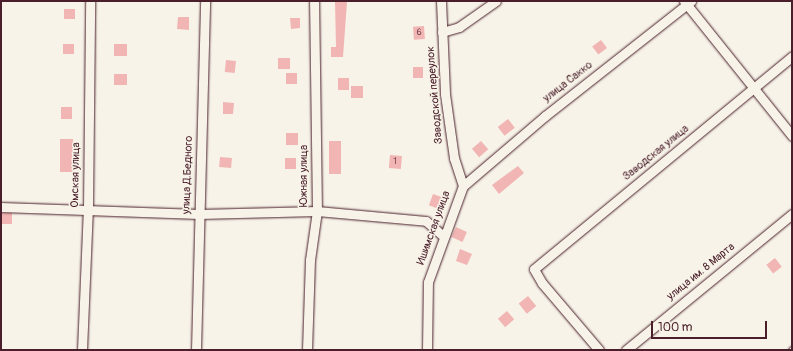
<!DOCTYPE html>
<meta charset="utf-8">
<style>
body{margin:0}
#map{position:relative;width:793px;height:351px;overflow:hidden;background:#f7f3e8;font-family:Pangolin,sans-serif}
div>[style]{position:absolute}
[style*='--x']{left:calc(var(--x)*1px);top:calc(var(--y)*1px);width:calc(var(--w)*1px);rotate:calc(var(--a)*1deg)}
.building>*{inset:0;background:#f1b5b3;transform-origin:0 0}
.roads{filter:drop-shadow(0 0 1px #4a1f2b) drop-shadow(0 0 1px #4a1f2b)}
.lane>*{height:4.5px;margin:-2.25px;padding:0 2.25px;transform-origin:2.25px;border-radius:2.25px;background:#f7f3e8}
.street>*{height:9px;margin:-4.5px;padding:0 4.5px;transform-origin:4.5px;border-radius:4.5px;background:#f7f3e8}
span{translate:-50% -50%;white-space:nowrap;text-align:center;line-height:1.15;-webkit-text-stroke:3px #f7f3e8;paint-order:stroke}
.number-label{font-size:9px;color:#74444d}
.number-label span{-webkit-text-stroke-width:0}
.street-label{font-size:11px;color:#4a1f2b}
.frame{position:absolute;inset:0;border:2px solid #4a1f2b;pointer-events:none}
.scale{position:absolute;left:651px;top:321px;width:116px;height:18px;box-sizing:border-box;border:2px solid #4a1f2b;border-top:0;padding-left:5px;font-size:12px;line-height:14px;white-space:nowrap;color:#4a1f2b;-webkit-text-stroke:3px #f7f3e8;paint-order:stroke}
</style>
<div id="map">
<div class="building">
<div style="clip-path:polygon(335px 2px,347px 2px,343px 57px,331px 57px,331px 47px,336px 47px)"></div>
<div style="left:64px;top:9px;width:11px;height:10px"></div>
<div style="clip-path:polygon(178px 17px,189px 17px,189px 30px,177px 29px)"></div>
<div style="clip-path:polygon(290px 18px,300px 18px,300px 28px,291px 29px)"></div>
<div style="left:424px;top:26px;width:13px;height:11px;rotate:86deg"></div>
<div style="left:601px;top:40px;width:10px;height:11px;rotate:53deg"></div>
<div style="left:63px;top:44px;width:11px;height:10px"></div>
<div style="left:114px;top:44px;width:13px;height:12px"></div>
<div style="left:278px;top:58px;width:12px;height:11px"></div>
<div style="left:226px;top:60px;width:10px;height:12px;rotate:6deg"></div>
<div style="left:423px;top:67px;width:11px;height:10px;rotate:90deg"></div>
<div style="left:286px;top:73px;width:11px;height:11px"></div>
<div style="left:114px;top:74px;width:13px;height:11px"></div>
<div style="left:349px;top:78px;width:12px;height:11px;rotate:90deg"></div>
<div style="left:351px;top:86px;width:12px;height:12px"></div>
<div style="clip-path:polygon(223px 102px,234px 103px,233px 114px,223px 114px)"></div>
<div style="left:61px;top:107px;width:11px;height:12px"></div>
<div style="left:508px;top:119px;width:11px;height:13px;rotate:52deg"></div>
<div style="left:298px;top:133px;width:12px;height:12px;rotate:90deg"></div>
<div style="left:60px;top:139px;width:13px;height:33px"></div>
<div style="left:329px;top:141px;width:12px;height:33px"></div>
<div style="left:481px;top:141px;width:11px;height:12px;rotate:49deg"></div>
<div style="left:390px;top:155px;width:12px;height:13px;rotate:5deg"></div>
<div style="left:220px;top:157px;width:12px;height:10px;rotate:5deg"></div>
<div style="left:285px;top:158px;width:11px;height:11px"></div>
<div style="clip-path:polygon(518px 166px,524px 173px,499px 194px,492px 185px)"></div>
<div style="left:433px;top:194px;width:12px;height:12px;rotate:20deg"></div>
<div style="left:1px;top:213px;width:11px;height:11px"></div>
<div style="left:456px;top:227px;width:12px;height:11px;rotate:24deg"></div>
<div style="clip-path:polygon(460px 249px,472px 254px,467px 265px,456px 261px)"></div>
<div style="left:775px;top:258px;width:11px;height:11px;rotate:52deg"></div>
<div style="left:528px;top:296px;width:13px;height:12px;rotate:51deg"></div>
<div style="left:507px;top:311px;width:11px;height:12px;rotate:49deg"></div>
</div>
<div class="roads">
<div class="lane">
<div style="--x:791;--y:350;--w:1;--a:-45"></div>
</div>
<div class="street">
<div style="--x:441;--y:1;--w:93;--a:87.5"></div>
<div style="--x:445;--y:94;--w:65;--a:82"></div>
<div style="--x:454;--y:158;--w:29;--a:72"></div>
<div style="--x:684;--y:1;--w:173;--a:51.3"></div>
<div style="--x:442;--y:32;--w:18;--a:-16"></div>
<div style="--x:459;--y:27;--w:45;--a:-35.1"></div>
<div style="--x:463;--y:186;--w:108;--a:-40.5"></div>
<div style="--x:545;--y:116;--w:186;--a:-38.2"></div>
<div style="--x:1;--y:207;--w:198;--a:2"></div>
<div style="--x:199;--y:214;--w:118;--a:-1.5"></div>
<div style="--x:317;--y:211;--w:109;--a:5.2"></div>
<div style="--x:426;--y:221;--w:23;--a:41"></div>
<div style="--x:82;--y:350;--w:141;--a:-87.6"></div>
<div style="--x:88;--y:209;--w:208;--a:-89.4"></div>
<div style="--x:196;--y:350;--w:349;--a:-88.5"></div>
<div style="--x:307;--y:350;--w:90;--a:-88.1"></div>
<div style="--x:310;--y:260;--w:49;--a:-81.9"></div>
<div style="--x:317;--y:211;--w:210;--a:-90.8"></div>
<div style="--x:427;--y:350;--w:68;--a:-89.2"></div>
<div style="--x:428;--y:282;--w:102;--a:-70"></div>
<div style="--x:599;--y:350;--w:88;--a:-130.4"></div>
<div style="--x:542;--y:283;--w:16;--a:-120"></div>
<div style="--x:534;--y:269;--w:335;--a:-39.5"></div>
<div style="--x:626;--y:350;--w:215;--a:-39.3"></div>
</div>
</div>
<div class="number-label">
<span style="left:419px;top:33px">6</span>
<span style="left:395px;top:162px">1</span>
</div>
<div class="street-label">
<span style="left:568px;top:82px;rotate:-38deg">улица Сакко</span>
<span style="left:435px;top:95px;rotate:-95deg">Заводской переулок</span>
<span style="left:656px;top:153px;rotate:-39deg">Заводская улица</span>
<span style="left:76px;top:175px;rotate:-89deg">Омская улица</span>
<span style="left:188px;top:175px;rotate:-88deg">улица Д.Бедного</span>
<span style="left:304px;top:176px;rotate:-90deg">Южная улица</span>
<span style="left:434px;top:228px;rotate:-70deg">Ишимская улица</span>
<span style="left:701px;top:272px;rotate:-39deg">улица им. 8 Марта</span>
</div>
<div class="frame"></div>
<div class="scale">100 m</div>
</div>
